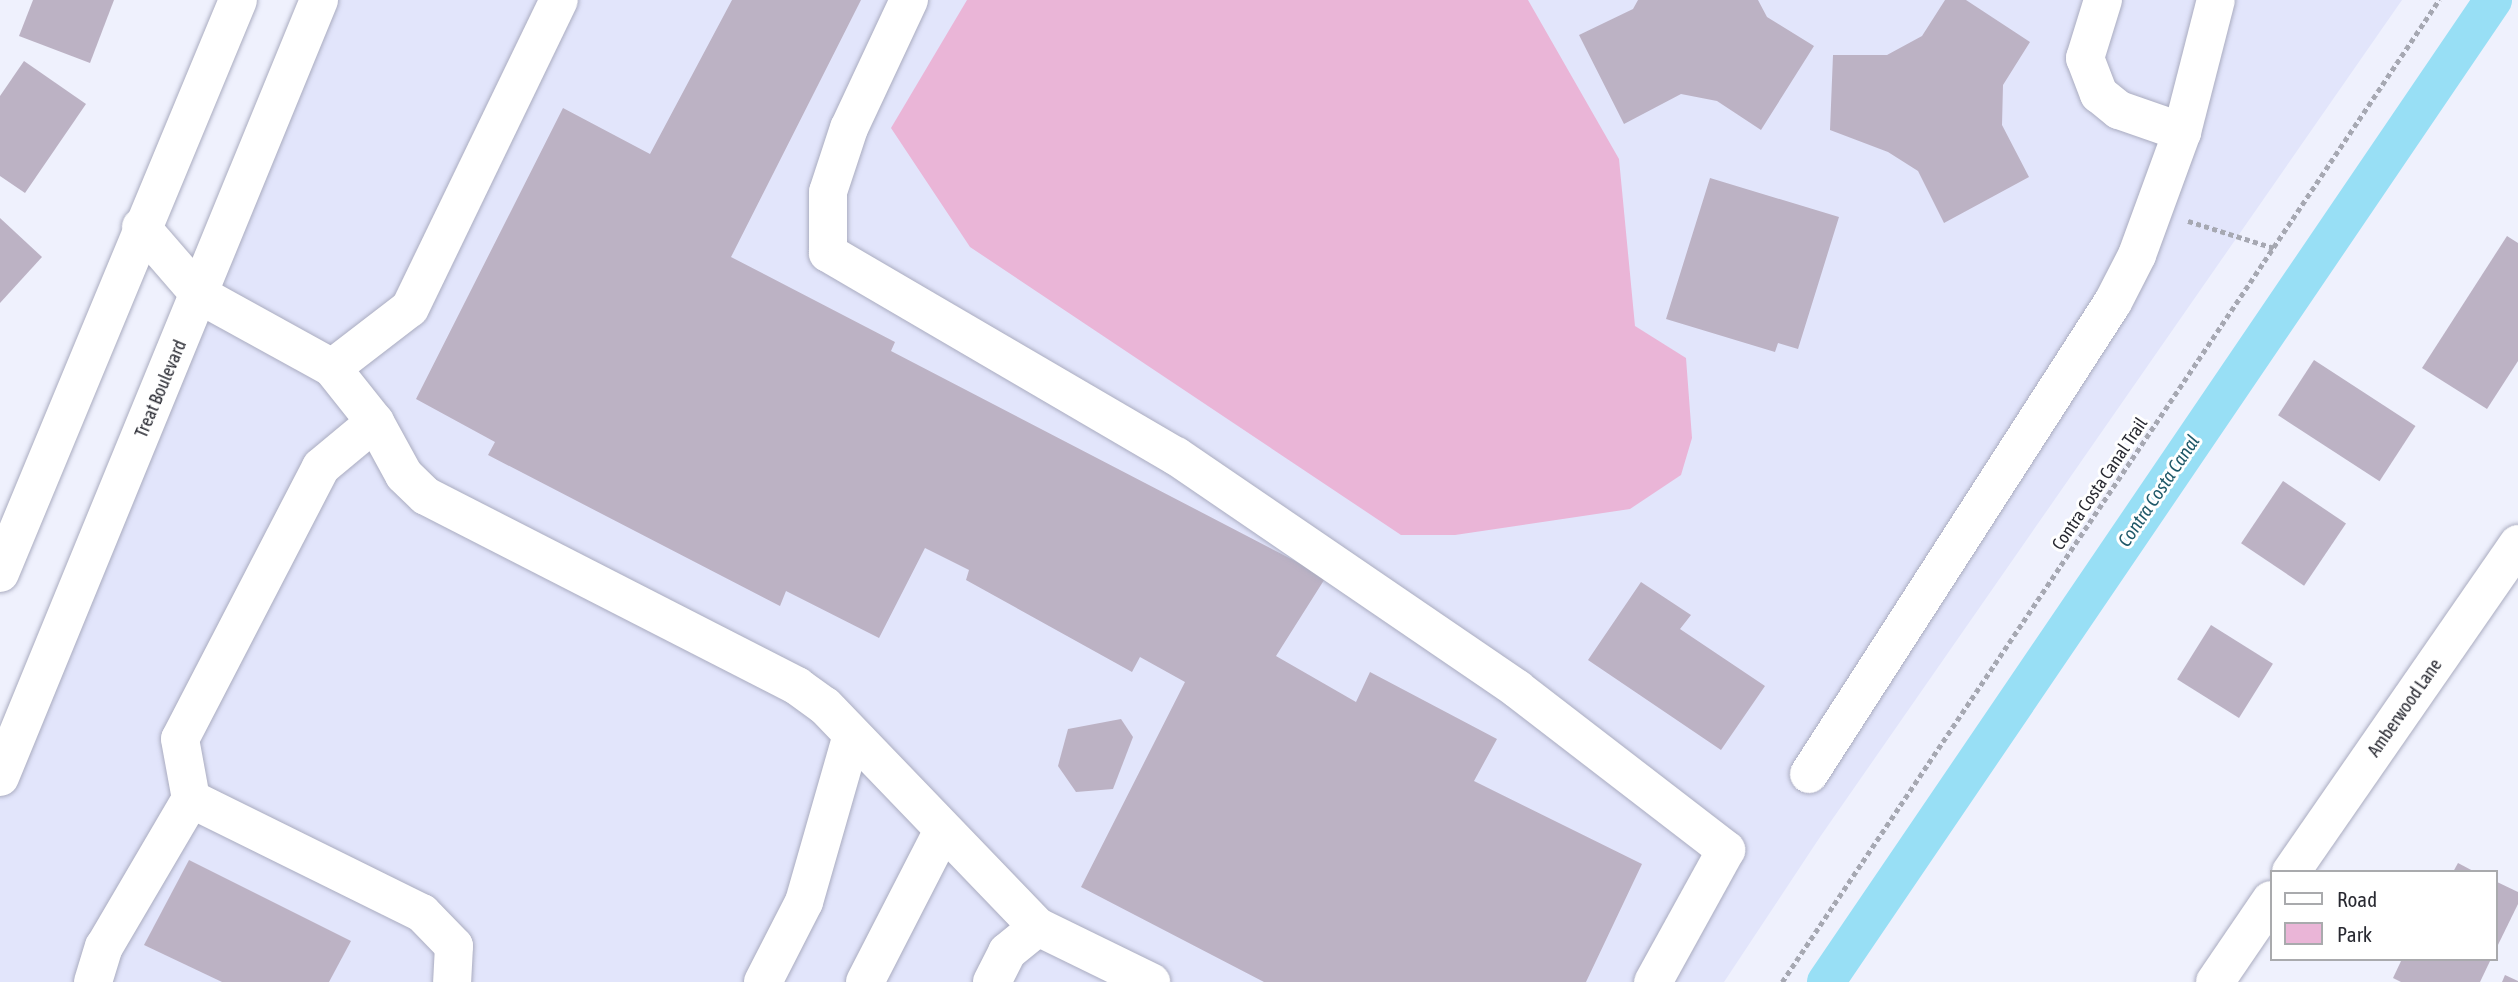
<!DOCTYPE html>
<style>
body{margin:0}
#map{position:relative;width:2518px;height:982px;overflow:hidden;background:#eff1fd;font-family:"Asap Condensed",sans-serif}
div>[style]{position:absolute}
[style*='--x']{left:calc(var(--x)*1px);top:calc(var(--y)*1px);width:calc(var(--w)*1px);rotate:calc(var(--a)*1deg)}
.built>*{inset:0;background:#e2e5fb}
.green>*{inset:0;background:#eab5d7}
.canal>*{height:38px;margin:-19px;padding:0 19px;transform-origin:19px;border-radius:19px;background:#98dff5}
.building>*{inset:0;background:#bcb2c4;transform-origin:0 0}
.path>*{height:4.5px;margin-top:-2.25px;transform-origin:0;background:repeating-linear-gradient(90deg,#a6a8b2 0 5px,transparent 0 8.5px)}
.roads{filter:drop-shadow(0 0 2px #aaacc0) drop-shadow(0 0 2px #aaacc0)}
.minor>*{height:38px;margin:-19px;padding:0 19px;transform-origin:19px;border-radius:19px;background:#fff}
.major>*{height:38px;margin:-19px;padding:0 19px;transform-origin:19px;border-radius:19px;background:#fff}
span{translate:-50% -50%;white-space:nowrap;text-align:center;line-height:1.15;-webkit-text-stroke:6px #fff;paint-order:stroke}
.street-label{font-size:18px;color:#292a32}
.water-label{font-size:19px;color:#1f5969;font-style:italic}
.legend{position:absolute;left:2270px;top:870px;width:228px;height:91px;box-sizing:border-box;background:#fff;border:2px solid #a9aaad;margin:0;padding:9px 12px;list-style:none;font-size:21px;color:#292a32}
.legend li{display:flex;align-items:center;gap:14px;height:35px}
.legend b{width:35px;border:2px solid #a9aaad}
</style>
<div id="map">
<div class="built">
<div style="clip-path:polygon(319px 0,2402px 0,1820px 837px,1724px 982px,0 982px,0 777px)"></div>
</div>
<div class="green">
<div style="clip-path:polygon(967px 0,1528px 0,1619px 159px,1635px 326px,1686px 358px,1692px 438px,1681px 475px,1630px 509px,1455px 535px,1401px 535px,970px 247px,891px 128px)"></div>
</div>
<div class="canal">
<div style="--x:1826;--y:982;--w:1187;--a:-55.81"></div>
</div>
<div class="building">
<div style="clip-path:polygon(33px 0,114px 0,90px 63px,19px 36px)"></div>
<div style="clip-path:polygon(732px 0,861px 0,731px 257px,895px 342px,891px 351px,1326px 577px,1276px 656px,1356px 702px,1370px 672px,1497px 739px,1474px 781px,1642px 864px,1586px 982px,1264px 982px,1081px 887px,1185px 682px,1140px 657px,1132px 672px,966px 580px,969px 570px,925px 548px,879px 638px,786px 591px,780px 606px,488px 455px,495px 442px,416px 399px,563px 108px,650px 154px)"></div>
<div style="clip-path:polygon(1638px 0,1758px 0,1767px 17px,1814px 46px,1761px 130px,1717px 101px,1681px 94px,1624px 124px,1579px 35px,1633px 9px)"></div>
<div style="clip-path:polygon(1945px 0,1966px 0,2030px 42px,2003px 85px,2002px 125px,2029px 177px,1944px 223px,1918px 171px,1888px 152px,1830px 130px,1833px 55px,1887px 55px,1922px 36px)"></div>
<div style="clip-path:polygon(24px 61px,86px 104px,25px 193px,0 176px,0 96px)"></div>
<div style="clip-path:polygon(1710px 178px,1839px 217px,1798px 349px,1778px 343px,1775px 352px,1666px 319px)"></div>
<div style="clip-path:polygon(0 218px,42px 257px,0 303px)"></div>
<div style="clip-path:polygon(2507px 236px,2518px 243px,2518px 361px,2487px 409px,2422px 368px)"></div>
<div style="left:2314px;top:360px;width:121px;height:66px;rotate:33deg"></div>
<div style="left:2283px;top:481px;width:76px;height:75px;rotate:34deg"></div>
<div style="clip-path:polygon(1641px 582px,1691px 615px,1680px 629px,1765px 686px,1721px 750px,1588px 660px)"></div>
<div style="left:2211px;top:625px;width:73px;height:64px;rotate:32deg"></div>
<div style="clip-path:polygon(1121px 719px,1133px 737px,1113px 789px,1076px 792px,1058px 766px,1068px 729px)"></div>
<div style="clip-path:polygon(189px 860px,351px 941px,329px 982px,222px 982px,144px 945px)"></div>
<div style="clip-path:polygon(2458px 863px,2475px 872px,2453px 872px)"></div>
<div style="clip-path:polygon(2495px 881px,2518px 892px,2518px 904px,2495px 951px)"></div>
<div style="clip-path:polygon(2402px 959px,2491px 959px,2480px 982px,2401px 982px,2393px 978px)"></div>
<div style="clip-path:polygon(2505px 975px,2518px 981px,2518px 982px,2502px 982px)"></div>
</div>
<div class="path">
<div style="--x:2188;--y:221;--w:90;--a:17.4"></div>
<div style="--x:1782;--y:982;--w:1182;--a:-56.22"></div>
</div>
<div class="roads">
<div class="minor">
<div style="--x:909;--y:0;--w:141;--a:115.1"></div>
<div style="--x:849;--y:128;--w:67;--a:108.2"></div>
<div style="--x:828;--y:192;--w:61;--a:90"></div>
<div style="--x:828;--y:253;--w:403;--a:30.3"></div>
<div style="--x:1176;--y:456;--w:413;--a:34.3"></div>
<div style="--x:1517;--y:689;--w:264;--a:37.6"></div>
<div style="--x:1726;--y:850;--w:151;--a:118.9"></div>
<div style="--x:2103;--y:0;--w:61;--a:107.2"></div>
<div style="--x:2085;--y:58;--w:39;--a:69"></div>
<div style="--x:2099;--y:94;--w:26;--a:39"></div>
<div style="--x:2119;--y:110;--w:67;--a:19.2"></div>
<div style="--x:141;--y:227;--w:90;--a:49.1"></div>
<div style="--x:200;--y:295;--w:151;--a:28.9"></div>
<div style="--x:332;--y:368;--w:69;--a:51.5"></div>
<div style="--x:375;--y:422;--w:60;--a:61.3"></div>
<div style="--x:404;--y:475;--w:30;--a:44"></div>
<div style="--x:426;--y:496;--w:417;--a:27.1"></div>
<div style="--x:797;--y:686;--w:34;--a:36"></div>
<div style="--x:825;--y:706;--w:307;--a:46.1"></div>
<div style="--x:1038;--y:927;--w:126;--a:26"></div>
<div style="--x:332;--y:368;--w:98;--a:-37.6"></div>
<div style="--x:410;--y:308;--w:342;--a:-64.2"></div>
<div style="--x:375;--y:422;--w:70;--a:140.2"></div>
<div style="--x:321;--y:467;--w:306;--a:117.4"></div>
<div style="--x:180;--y:739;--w:61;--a:79.6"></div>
<div style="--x:191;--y:799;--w:258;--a:26.3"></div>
<div style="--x:422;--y:913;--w:46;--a:45.9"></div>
<div style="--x:454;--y:946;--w:36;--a:93"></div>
<div style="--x:1809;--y:774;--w:561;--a:-57.22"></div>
<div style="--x:2113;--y:302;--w:53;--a:-62.9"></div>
<div style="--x:2137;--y:255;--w:131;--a:-69.9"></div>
<div style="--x:2182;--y:132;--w:136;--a:-75.6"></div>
<div style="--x:2291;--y:872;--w:399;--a:-55.3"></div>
<div style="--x:93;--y:982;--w:37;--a:-73"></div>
<div style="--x:104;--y:947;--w:172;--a:-59.6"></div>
<div style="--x:763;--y:982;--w:90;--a:-62.9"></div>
<div style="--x:804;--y:902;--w:174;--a:-74"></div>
<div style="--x:865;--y:982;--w:171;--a:-62.8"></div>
<div style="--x:992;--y:982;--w:34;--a:-63"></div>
<div style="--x:1007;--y:952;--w:40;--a:-39"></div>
<div style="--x:2215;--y:982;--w:99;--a:-55.7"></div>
</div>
<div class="major">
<div style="--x:0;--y:573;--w:620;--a:-67.44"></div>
<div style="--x:0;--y:777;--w:840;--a:-67.68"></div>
</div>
</div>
<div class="street-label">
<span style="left:161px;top:389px;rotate:-67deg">Treat Boulevard</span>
<span style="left:2100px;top:484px;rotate:-56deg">Contra Costa Canal Trail</span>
<span style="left:2405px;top:708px;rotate:-55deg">Amberwood Lane</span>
</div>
<div class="water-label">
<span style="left:2159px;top:491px;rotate:-56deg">Contra Costa Canal</span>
</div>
<ul class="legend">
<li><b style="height:9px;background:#fff"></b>Road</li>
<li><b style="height:19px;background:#eab5d7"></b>Park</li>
</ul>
</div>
